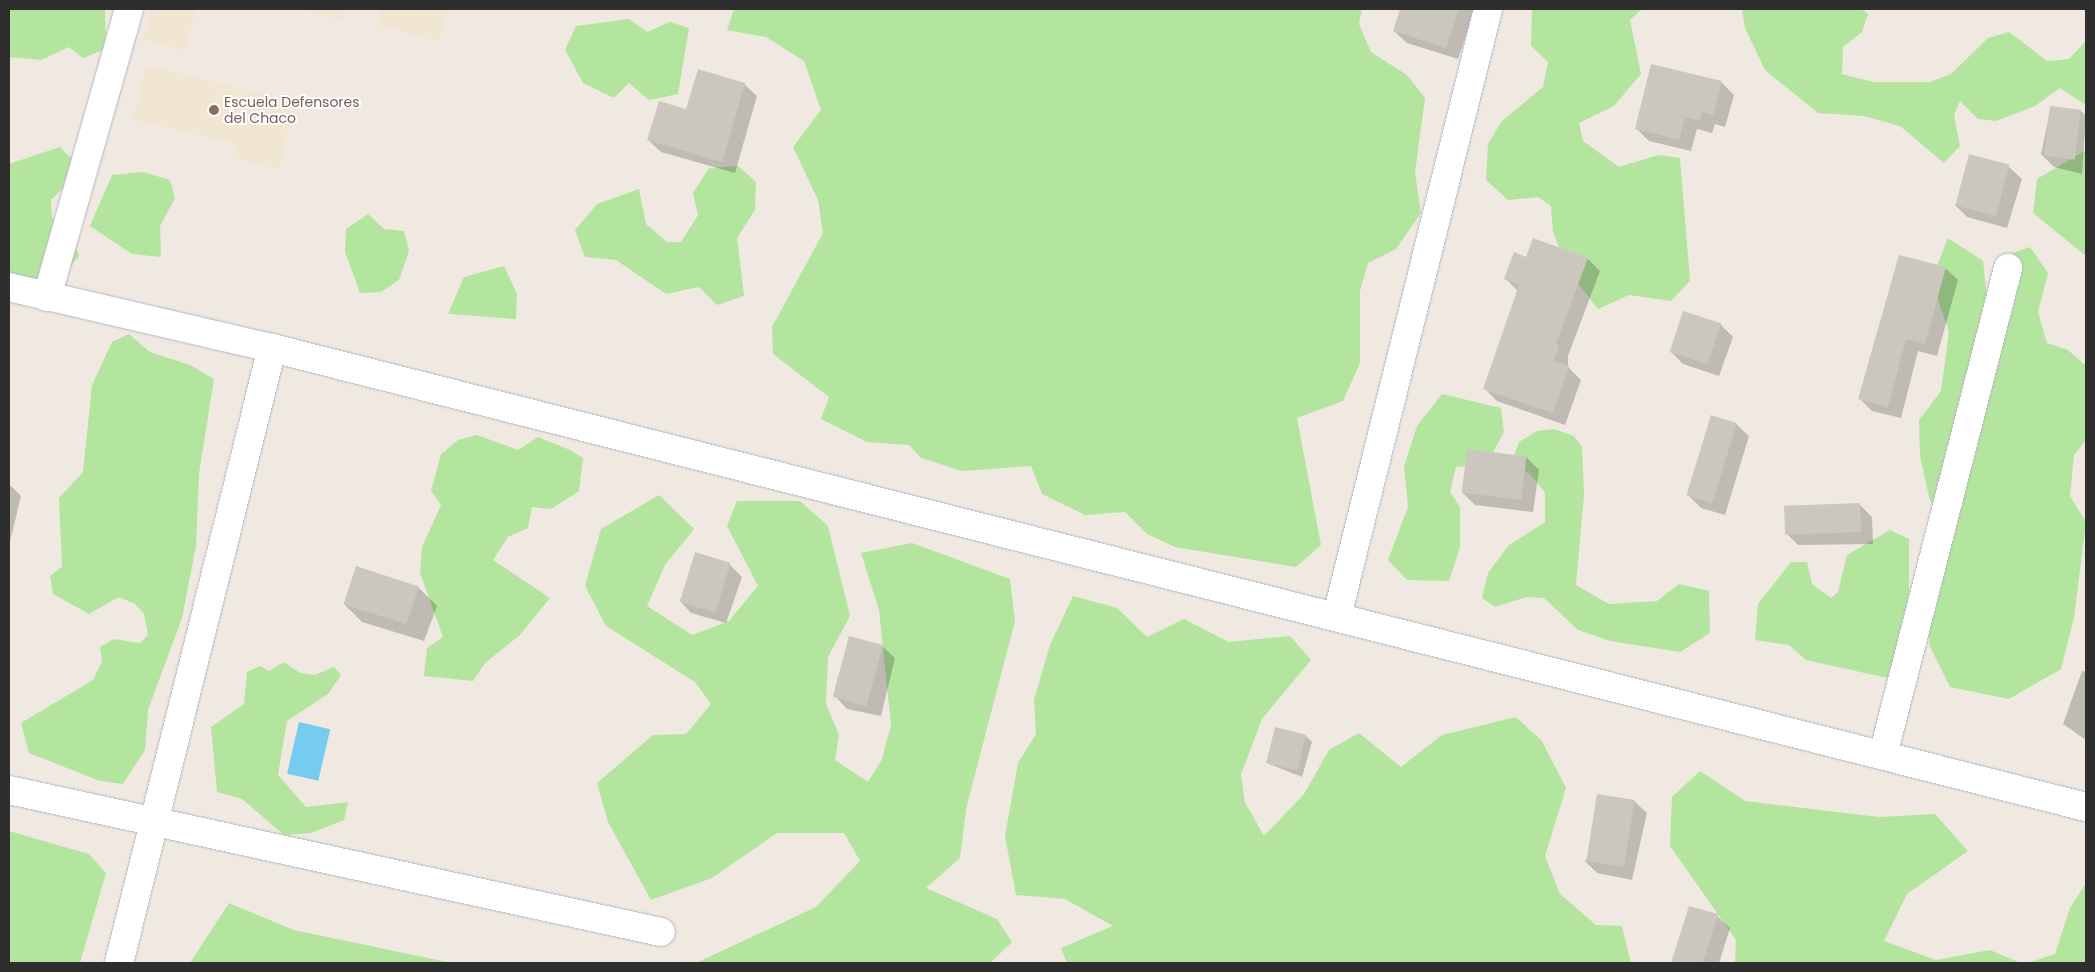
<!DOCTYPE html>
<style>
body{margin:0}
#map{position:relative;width:2095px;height:972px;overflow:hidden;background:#efe9e1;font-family:Poppins,sans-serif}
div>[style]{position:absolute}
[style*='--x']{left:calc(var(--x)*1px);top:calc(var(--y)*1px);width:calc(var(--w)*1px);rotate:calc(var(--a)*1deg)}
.education>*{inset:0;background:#f0e6d1}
.green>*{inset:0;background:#b4e59e}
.water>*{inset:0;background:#75ccf0;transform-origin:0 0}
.shadow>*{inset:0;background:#0003}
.building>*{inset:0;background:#cbc7bf;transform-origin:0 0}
.roads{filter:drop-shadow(0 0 1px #b4b6c1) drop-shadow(0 0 1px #b4b6c1)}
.street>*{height:28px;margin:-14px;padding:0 14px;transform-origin:14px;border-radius:14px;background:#fff}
.dots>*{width:14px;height:14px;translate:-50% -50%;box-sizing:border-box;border:2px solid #fff;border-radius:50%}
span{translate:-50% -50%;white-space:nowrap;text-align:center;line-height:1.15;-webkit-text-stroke:4px #fff;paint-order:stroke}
.education-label{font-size:14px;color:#785e54}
.left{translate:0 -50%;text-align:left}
.frame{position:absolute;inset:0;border:10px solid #2e2e2e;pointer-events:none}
</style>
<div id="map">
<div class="education">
<div style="clip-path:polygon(151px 9px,196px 9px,186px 51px,143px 40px)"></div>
<div style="clip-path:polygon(297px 9px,344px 9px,341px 20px)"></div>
<div style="clip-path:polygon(381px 9px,447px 9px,439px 41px,377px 25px)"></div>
<div style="clip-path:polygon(146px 66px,295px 101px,279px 169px,233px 158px,236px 144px,133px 120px)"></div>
</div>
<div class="green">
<div style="clip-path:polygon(14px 9px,105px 9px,106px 43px,103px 50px,83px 58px,69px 47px,41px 60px,9px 57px,9px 11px)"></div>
<div style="clip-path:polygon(734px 9px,1362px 9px,1359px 24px,1371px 52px,1407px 75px,1425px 98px,1415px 173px,1421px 213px,1396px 249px,1368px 263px,1360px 291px,1360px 363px,1343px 401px,1297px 418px,1321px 545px,1296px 567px,1175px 547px,1147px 534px,1125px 512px,1085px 515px,1042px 494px,1031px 466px,962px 471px,921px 458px,909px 445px,867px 442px,821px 419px,829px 397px,773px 354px,772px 327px,823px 233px,818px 200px,793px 147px,821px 110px,804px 61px,766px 37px,727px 30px)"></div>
<div style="clip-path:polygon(1532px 9px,1642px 9px,1630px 20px,1641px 74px,1614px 106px,1579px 123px,1583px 141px,1619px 167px,1658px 155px,1680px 158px,1690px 281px,1671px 301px,1629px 295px,1598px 309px,1568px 271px,1553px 232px,1551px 206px,1538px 197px,1508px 200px,1486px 180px,1488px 144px,1501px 122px,1543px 87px,1548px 62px,1531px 46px)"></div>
<div style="clip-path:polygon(1742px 9px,1862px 9px,1868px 14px,1862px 32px,1843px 47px,1842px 74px,1873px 82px,1930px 82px,1951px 74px,1988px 38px,2009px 32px,2047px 61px,2069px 59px,2086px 41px,2086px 105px,2060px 88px,2035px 106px,1996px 121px,1978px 119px,1960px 101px,1954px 115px,1960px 146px,1944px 163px,1900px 126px,1864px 116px,1818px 113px,1765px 70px,1745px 28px)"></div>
<div style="clip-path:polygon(629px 19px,647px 32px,670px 22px,689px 28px,678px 94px,649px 100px,629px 83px,614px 98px,583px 83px,565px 50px,576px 26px)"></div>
<div style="clip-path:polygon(60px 147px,73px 160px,63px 188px,51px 200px,52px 218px,71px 238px,79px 256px,67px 271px,33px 280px,9px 275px,9px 164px)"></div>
<div style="clip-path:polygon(2086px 150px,2086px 256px,2033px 213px,2037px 179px)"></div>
<div style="clip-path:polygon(738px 166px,756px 182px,755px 210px,737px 238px,744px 296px,717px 305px,699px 287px,666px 294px,616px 260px,585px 257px,575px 230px,597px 204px,639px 189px,646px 224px,667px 242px,681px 242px,698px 215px,693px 193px,709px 168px)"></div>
<div style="clip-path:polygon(143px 172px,170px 180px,175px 198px,160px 226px,161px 257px,132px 254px,90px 226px,112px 175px)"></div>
<div style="clip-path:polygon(368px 214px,384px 229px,404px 231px,409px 251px,399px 280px,381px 292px,360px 293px,345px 252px,346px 229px)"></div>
<div style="clip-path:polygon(1948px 238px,1983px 261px,1988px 307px,2001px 305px,1998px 258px,2030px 247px,2048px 273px,2038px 312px,2047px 343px,2068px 350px,2086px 366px,2086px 440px,2074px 455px,2070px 496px,2086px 522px,2074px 618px,2061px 669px,2009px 699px,1950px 687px,1930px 647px,1926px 599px,1944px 535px,1929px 497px,1920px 456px,1919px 420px,1941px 391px,1949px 331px,1931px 281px)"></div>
<div style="clip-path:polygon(504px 266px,517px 294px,516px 319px,448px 314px,464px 277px)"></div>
<div style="clip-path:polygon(129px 334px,150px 352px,190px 365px,214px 379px,199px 474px,196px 546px,182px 618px,148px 710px,145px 750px,123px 784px,100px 781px,29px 753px,21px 723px,93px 680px,102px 662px,100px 647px,114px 639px,140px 643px,148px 635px,144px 614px,135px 604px,119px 597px,89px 614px,53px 594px,50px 576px,62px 567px,59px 498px,83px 472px,92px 385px,112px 342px)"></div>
<div style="clip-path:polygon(1442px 394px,1501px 408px,1504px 432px,1486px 465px,1456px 467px,1450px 492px,1460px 507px,1460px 547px,1449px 581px,1407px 580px,1388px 560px,1408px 507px,1404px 466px,1417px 426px)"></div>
<div style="clip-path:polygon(1554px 429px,1574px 436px,1582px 447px,1584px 495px,1576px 585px,1609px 604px,1657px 601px,1679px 584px,1709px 591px,1710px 633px,1680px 652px,1610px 641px,1578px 630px,1544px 598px,1527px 597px,1495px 607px,1482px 598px,1488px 573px,1509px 545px,1545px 522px,1545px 493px,1531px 475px,1511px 463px,1519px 442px,1537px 431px)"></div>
<div style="clip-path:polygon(477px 435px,518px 450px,538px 437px,570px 450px,583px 458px,579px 491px,551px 509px,532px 507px,528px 528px,508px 537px,493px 560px,550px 598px,520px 635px,485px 663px,473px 681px,424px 676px,427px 648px,443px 637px,420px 573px,422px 547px,441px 505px,431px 491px,441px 454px,458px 440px)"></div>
<div style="clip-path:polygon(659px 495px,694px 529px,665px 565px,647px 606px,692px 635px,729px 621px,758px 586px,727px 526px,737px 501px,800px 501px,828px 526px,850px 616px,828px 657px,826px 704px,839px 735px,835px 760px,868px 782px,882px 759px,891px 725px,879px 610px,861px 553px,912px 543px,1010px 579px,1015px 621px,966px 809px,960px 858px,926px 888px,997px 919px,1012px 942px,990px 963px,696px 963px,816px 907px,860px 861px,844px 833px,777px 833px,712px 878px,651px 900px,608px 822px,597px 783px,653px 735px,686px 734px,711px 704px,695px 682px,606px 626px,585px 586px,601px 529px)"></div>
<div style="clip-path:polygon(1890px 530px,1909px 539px,1909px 599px,1901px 625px,1907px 677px,1883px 677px,1806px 660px,1789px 645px,1755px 640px,1758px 604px,1791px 562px,1807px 562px,1812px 584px,1831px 598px,1838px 592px,1847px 555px)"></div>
<div style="clip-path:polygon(1073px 596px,1117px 608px,1147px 637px,1184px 619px,1229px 642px,1290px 636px,1311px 660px,1262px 719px,1241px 775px,1245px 802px,1264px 836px,1304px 794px,1329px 750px,1359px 733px,1401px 767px,1442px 735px,1516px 717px,1542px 741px,1566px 788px,1545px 856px,1560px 894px,1596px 925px,1622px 926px,1631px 963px,1067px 963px,1061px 948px,1113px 926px,1065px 899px,1016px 895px,1005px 836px,1018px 763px,1036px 734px,1034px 700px,1050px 645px)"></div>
<div style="clip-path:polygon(284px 662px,300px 673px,315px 675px,334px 667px,341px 675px,328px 694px,287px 721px,278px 775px,306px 807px,348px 802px,344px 820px,311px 833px,284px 835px,242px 799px,217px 792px,211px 727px,244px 704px,247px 672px,260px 666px,269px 671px)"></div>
<div style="clip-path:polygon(1700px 771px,1745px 801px,1879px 817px,1935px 814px,1968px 851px,1907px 894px,1884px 941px,1936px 960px,1990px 950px,2021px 963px,1735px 963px,1736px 940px,1670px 846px,1672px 797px)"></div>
<div style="clip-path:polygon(9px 831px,89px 854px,106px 873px,80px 963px,9px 963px)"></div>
<div style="clip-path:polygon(2086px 883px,2086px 963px,2027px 963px,2055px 954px,2070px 908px)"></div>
<div style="clip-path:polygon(229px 903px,294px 930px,452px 963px,190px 963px)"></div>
</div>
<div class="water">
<div style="left:299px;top:722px;width:32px;height:53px;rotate:13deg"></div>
</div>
<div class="shadow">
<div style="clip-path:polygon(1402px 9px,1475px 9px,1458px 59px,1407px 43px,1394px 31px)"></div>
<div style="clip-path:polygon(1721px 82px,1734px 95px,1725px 127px,1715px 124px,1712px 133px,1697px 129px,1691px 151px,1649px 141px,1636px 128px)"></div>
<div style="clip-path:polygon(744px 84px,757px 96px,735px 173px,661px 152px,648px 140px,687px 110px)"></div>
<div style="clip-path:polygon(2051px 107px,2081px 111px,2086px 116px,2082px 174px,2054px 167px,2041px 154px)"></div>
<div style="clip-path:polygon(2009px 167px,2022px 179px,2007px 228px,1967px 217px,1955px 205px)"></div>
<div style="clip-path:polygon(1527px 258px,1588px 259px,1600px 271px,1568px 356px,1568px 367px,1581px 380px,1565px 425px,1497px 401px,1484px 388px,1518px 291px,1505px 278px)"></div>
<div style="clip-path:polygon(1945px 268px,1958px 280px,1937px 356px,1918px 351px,1901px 418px,1872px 411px,1859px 398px)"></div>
<div style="clip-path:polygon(1720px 324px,1733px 337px,1719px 376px,1683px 364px,1671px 352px)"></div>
<div style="clip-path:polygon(1736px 424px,1749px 436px,1725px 515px,1701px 508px,1689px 496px)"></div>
<div style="clip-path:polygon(1526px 457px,1539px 470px,1533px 512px,1475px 505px,1462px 492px)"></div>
<div style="clip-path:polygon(9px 484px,21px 496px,9px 546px)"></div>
<div style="clip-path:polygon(1860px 505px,1872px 517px,1873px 544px,1798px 545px,1786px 533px)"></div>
<div style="clip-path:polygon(729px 564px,742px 577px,726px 623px,691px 613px,679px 600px)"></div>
<div style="clip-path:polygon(357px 568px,419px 588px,437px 606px,424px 641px,362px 622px,344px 604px)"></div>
<div style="clip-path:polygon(882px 646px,895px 658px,881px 716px,847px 709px,835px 696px)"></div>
<div style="clip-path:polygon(2082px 671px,2086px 672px,2086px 740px,2063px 724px)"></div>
<div style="clip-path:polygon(1306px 736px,1312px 742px,1302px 777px,1267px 763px)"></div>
<div style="clip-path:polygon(1634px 801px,1647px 813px,1632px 880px,1597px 873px,1585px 861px)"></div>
<div style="clip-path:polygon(1690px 908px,1717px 916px,1730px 928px,1719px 963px,1673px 963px)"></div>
</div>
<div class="building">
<div style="clip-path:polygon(1400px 9px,1459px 9px,1446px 48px,1393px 31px)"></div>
<div style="clip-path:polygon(1651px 64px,1722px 81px,1713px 115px,1702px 112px,1700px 121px,1685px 117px,1679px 140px,1635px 129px)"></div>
<div style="clip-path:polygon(698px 69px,745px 83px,722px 162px,647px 140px,659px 101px,686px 109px)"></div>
<div style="left:2050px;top:106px;width:31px;height:50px;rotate:7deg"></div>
<div style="left:1969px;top:154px;width:42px;height:53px;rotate:15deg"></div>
<div style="clip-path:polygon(1533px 238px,1588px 258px,1556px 344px,1559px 345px,1554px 361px,1569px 366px,1553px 413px,1483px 389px,1519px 285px,1504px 279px,1514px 252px,1526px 257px)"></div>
<div style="clip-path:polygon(1899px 255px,1946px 267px,1925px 344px,1906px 339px,1888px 407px,1858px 399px)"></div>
<div style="left:1683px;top:311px;width:40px;height:43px;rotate:18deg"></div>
<div style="left:1711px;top:415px;width:27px;height:84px;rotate:17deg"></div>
<div style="left:1467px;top:449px;width:60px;height:44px;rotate:7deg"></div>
<div style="left:1860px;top:503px;width:29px;height:76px;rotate:88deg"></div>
<div style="left:695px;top:552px;width:37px;height:52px;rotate:17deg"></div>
<div style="left:356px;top:566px;width:66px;height:40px;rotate:18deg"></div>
<div style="left:849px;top:636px;width:35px;height:63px;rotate:15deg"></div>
<div style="left:1275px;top:727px;width:32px;height:37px;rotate:14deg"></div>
<div style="left:1597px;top:794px;width:38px;height:68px;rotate:9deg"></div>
<div style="clip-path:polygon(1689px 906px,1718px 914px,1703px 963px,1671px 963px)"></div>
</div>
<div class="roads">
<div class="street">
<div style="--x:9;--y:287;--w:270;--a:13.1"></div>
<div style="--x:272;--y:348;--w:1871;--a:14.2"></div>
<div style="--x:47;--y:297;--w:299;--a:-74.1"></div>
<div style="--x:1337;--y:616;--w:625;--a:-76.03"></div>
<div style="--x:1883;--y:755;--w:503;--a:-75.6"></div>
<div style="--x:9;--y:790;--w:667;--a:12.29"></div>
<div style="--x:119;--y:963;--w:634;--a:-76.03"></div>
</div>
</div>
<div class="dots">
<div style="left:214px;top:110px;background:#8d6e63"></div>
</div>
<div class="education-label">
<span class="left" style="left:224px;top:110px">Escuela Defensores<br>del Chaco</span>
</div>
<div class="frame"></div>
</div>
